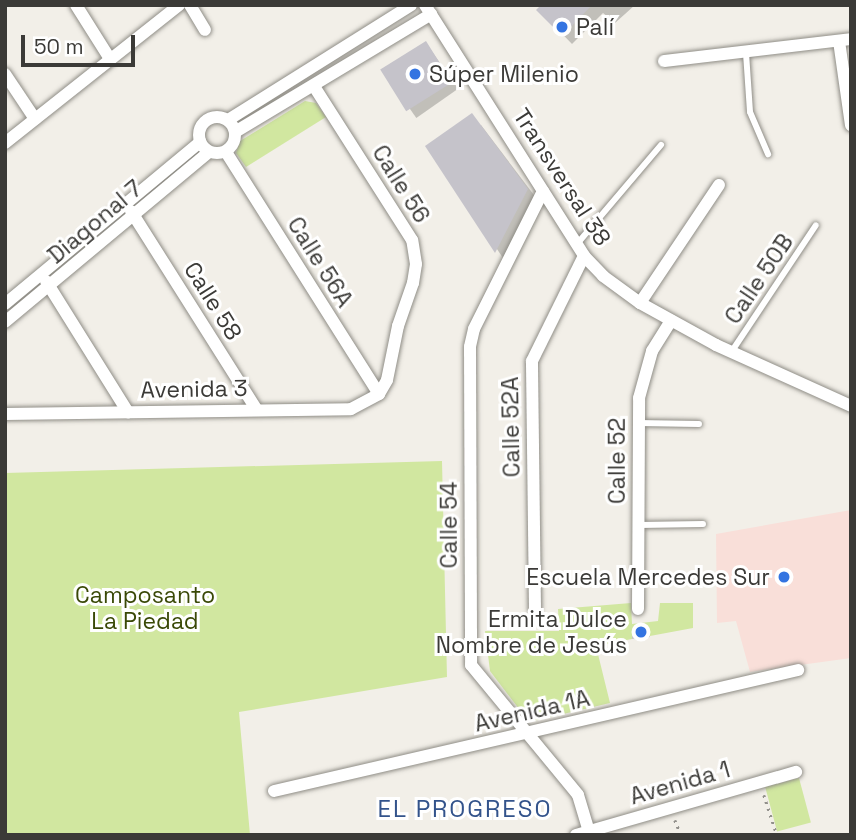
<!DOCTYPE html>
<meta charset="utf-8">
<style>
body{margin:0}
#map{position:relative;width:856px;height:840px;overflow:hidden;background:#f2efe8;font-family:"Space Grotesk",sans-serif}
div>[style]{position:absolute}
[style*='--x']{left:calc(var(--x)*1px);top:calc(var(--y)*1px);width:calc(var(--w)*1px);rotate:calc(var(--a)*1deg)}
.education>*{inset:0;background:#f9dfd9}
.green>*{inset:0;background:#d1e7a0;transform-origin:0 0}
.shadow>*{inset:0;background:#0003;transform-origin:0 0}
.building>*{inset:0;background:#c5c3ca;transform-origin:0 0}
.path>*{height:2.5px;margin-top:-1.25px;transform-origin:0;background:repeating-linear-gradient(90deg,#92908b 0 2px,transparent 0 7px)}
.roads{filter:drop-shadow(0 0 2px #8f8d86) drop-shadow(0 0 2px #8f8d86)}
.lane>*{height:6px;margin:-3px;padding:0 3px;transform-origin:3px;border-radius:3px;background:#fff}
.street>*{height:12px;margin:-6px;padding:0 6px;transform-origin:6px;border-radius:6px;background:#fff}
.street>.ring{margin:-6px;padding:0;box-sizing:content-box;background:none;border:12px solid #fff;border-radius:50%}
.dots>*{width:19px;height:19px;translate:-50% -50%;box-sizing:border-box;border:4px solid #fff;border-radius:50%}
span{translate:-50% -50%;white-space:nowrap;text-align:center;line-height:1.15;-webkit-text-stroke:6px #fff;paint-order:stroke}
.poi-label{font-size:23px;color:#3b3a37}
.left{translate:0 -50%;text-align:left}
.right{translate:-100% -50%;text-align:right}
.street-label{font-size:23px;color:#3b3a37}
.park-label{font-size:23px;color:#3a4907}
.neighbourhood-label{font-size:24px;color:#33538b;letter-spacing:2px}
.frame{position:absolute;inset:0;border:7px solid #3b3a37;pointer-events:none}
.scale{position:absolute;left:21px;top:35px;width:114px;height:32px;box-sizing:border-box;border:4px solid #3b3a37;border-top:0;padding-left:9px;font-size:21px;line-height:24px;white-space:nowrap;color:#3b3a37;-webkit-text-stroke:5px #fff;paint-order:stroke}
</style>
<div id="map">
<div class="education">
<div style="clip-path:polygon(851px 510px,851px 658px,750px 672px,736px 621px,717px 623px,716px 534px)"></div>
</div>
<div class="green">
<div style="clip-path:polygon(305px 101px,316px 103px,326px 117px,246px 167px,236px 153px,240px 141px)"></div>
<div style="clip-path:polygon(442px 461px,447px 677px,239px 712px,250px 835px,5px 835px,5px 473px)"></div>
<div style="clip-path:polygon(631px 603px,632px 624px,658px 621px,660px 603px,693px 603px,693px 628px,650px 636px,649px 627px,632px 629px,632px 639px,596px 646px,610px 703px,529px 722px,490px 671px,485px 631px,559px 631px,558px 609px)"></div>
<div style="left:799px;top:778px;width:46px;height:35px;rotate:75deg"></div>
</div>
<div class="shadow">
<div style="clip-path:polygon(543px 5px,635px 5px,615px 23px,603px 13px,572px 44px,539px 10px)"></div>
<div style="left:426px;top:43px;width:56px;height:51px;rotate:55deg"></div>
<div style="clip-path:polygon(481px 125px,537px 199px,505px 261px,428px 146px)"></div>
<div style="clip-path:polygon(649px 629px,650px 637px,634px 639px,634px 630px)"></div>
</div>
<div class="building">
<div style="clip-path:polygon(541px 5px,592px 5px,562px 36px,536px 10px)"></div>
<div style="left:426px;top:41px;width:49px;height:54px;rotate:58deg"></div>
<div style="clip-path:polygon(472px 113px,528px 189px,495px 253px,425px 146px)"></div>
<div style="clip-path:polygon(649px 627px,650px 636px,632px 639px,632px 629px)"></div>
</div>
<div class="path">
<div style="--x:764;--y:795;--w:39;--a:72"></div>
<div style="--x:675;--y:820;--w:16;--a:68"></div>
</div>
<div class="roads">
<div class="lane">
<div style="--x:746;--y:53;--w:59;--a:86.1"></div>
<div style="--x:750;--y:112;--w:46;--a:66.8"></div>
<div style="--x:577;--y:244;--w:130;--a:-49.7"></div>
<div style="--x:732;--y:351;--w:151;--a:-56.3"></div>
<div style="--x:638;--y:423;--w:61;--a:0.9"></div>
<div style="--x:639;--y:525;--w:64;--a:-0.9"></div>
</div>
<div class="street">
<div style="--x:76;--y:5;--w:64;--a:57.8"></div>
<div style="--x:190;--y:5;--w:29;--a:59"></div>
<div style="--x:425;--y:5;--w:297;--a:57.6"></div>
<div style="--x:584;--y:256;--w:28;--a:46"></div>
<div style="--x:603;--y:276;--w:46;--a:36.1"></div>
<div style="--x:640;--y:303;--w:87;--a:28.9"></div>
<div style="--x:716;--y:345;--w:148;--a:24.3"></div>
<div style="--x:839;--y:41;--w:85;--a:81.9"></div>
<div style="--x:664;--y:61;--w:188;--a:-6.7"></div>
<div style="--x:5;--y:74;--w:54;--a:56.3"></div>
<div class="ring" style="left:199px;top:117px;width:24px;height:24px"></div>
<div style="--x:228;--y:120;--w:216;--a:-32.1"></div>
<div style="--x:235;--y:132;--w:229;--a:-31"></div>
<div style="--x:5;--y:143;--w:222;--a:-38.4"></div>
<div style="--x:226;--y:152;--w:286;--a:57.7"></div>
<div style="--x:543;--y:191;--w:154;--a:116.6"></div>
<div style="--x:474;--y:329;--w:18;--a:103"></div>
<div style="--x:470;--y:347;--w:318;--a:89.8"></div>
<div style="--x:471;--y:665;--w:168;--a:50.5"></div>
<div style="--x:578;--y:795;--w:42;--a:73.3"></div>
<div style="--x:131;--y:211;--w:234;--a:57.7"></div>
<div style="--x:46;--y:281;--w:155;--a:58"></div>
<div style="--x:640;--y:303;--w:142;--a:-56.2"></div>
<div style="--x:5;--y:304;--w:254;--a:-39.7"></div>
<div style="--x:5;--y:322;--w:266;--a:-39.8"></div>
<div style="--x:5;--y:414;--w:346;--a:-0.8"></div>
<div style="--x:351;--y:409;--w:32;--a:-28"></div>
<div style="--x:379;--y:394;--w:16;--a:-60"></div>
<div style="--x:387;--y:380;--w:55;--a:-78.5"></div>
<div style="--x:398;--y:326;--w:46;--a:-70.8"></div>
<div style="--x:413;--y:283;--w:19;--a:-81"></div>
<div style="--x:416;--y:264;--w:24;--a:-99"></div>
<div style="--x:412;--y:240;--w:183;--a:-122.5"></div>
<div style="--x:638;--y:609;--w:211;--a:-89.7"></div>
<div style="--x:639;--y:398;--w:49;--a:-74.5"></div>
<div style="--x:652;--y:351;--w:36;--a:-58"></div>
<div style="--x:535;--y:610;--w:249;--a:-90.7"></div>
<div style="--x:532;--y:361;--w:117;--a:-63.7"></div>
<div style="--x:274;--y:791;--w:538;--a:-13"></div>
<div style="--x:576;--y:835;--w:229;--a:-16"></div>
</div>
</div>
<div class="dots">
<div style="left:562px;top:27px;background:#3474e1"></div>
<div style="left:415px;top:74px;background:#3474e1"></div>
<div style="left:784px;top:577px;background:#3474e1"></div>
<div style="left:641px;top:632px;background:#3474e1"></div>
</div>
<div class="poi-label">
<span class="left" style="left:576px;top:27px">Palí</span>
<span class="left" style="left:429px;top:74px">Súper Milenio</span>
<span class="right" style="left:770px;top:577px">Escuela Mercedes Sur</span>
<span class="right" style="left:627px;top:632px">Ermita Dulce<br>Nombre de Jesús</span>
</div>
<div class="street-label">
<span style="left:562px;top:177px;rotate:57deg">Transversal 38</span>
<span style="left:401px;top:184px;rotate:58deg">Calle 56</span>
<span style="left:95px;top:222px;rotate:-40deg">Diagonal 7</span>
<span style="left:320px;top:262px;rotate:58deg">Calle 56A</span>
<span style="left:759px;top:279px;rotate:-56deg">Calle 50B</span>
<span style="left:213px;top:301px;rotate:58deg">Calle 58</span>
<span style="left:194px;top:389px;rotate:-1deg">Avenida 3</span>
<span style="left:511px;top:427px;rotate:-91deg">Calle 52A</span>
<span style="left:617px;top:461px;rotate:-90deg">Calle 52</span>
<span style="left:449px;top:525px;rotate:-90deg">Calle 54</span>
<span style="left:532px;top:711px;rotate:-13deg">Avenida 1A</span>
<span style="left:680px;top:783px;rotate:-16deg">Avenida 1</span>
</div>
<div class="park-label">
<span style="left:145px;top:608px">Camposanto<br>La Piedad</span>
</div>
<div class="neighbourhood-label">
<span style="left:465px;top:809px">EL PROGRESO</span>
</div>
<div class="frame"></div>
<div class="scale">50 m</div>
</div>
